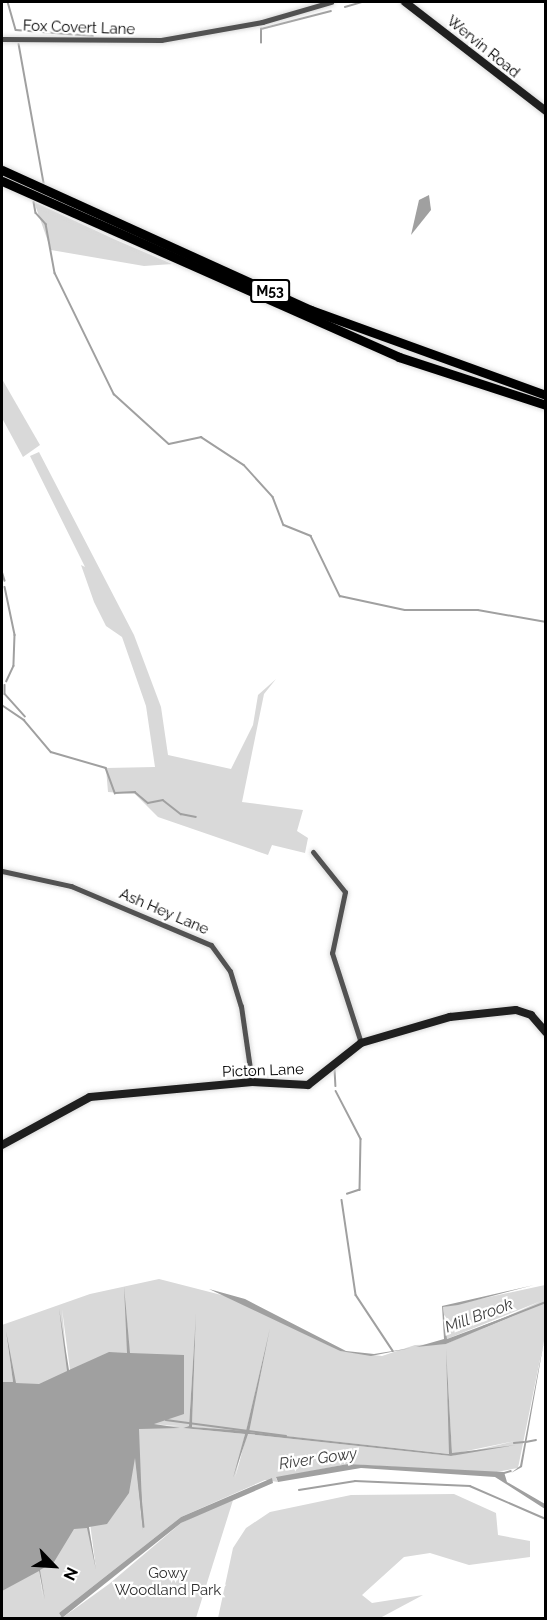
<!DOCTYPE html>
<style>
body{margin:0}
#map{position:relative;width:547px;height:1620px;overflow:hidden;background:#fff;font-family:Raleway,sans-serif}
div>[style]{position:absolute}
[style*='--x']{left:calc(var(--x)*1px);top:calc(var(--y)*1px);width:calc(var(--w)*1px);rotate:calc(var(--a)*1deg)}
.green>*{inset:0;background:#d9d9d9}
.water>*{inset:0;background:#a0a0a0}
.stream>*{height:1.5px;margin:-0.75px;padding:0 0.75px;transform-origin:0.75px;border-radius:0.75px;background:#a0a0a0}
.roads{filter:drop-shadow(0 0 2px #dbdbdb) drop-shadow(0 0 2px #dbdbdb)}
.street>*{height:5px;margin:-2.5px;padding:0 2.5px;transform-origin:2.5px;border-radius:2.5px;background:#525252}
.secondary>*{height:8px;margin:-4px;padding:0 4px;transform-origin:4px;border-radius:4px;background:#1f1f1f}
.highway>*{height:9px;margin:-4.5px;padding:0 4.5px;transform-origin:4.5px;border-radius:4.5px;background:#000}
span{translate:-50% -50%;white-space:nowrap;text-align:center;line-height:1.15;-webkit-text-stroke:4.5px #fff;paint-order:stroke}
.shield-label span{padding:2px 4px;background:#fff;border:2px solid;border-radius:4px;-webkit-text-stroke-width:0}
.shield-label{font-size:14px;color:#000;font-weight:700}
.street-label{font-size:15px;color:#000}
.park-label{font-size:15px;color:#303030}
.water-label{font-size:16px;color:#414141;font-style:italic}
.frame{position:absolute;inset:0;border:3px solid #000;pointer-events:none}
.north{position:absolute;left:24px;top:1536px;width:60px;height:60px;-webkit-text-stroke:4px #fff;paint-order:stroke;rotate:115deg;font-size:16px;font-weight:700;line-height:24px;text-align:center;color:#000}
.north::after{content:'';display:block;margin:auto;width:21px;height:27px;background:#000;clip-path:polygon(50% 0,100% 100%,50% 72%,0 100%)}
</style>
<div id="map">
<div class="green">
<div style="clip-path:polygon(34px 202px,116px 240px,172px 264px,144px 266px,51px 250px)"></div>
<div style="clip-path:polygon(2px 379px,40px 445px,23px 457px,2px 418px)"></div>
<div style="clip-path:polygon(39px 452px,134px 635px,161px 707px,168px 755px,231px 769px,253px 725px,258px 695px,276px 679px,264px 694px,242px 802px,303px 810px,297px 831px,308px 838px,305px 853px,272px 845px,268px 855px,158px 817px,135px 794px,108px 792px,106px 768px,155px 767px,146px 706px,122px 637px,106px 626px,94px 602px,81px 565px,85px 567px,30px 456px)"></div>
<div style="clip-path:polygon(evenodd,159px 1279px,237px 1299px,340px 1351px,382px 1356px,415px 1345px,446px 1344px,541px 1301px,447px 1339px,443px 1307px,545px 1285px,545px 1335px,518px 1468px,491px 1473px,348px 1464px,276px 1478px,278px 1482px,265px 1480px,181px 1517px,59px 1613px,62px 1618px,109px 1584px,181px 1523px,234px 1497px,196px 1618px,2px 1618px,2px 1483px,26px 1473px,43px 1599px,38px 1555px,85px 1509px,96px 1569px,62px 1309px,69px 1387px,21px 1422px,6px 1332px,24px 1460px,2px 1481px,2px 1325px,90px 1294px,159px 1279px,124px 1286px,135px 1423px,180px 1426px,135px 1425px,142px 1530px,124px 1286px,159px 1279px,196px 1314px,192px 1427px,246px 1432px,270px 1328px,248px 1432px,450px 1454px,446px 1348px,452px 1454px,515px 1441px,451px 1456px,247px 1434px,235px 1478px,245px 1434px,183px 1428px,189px 1426px,196px 1314px)"></div>
<div style="clip-path:polygon(454px 1494px,496px 1513px,498px 1535px,530px 1541px,530px 1557px,469px 1565px,430px 1553px,404px 1557px,362px 1595px,372px 1603px,423px 1595px,380px 1618px,218px 1618px,233px 1548px,246px 1528px,270px 1512px,351px 1495px)"></div>
</div>
<div class="water">
<div style="clip-path:polygon(429px 195px,431px 210px,411px 235px,419px 200px)"></div>
<div style="clip-path:polygon(534px 1285px,458px 1305px,443px 1307px,447px 1339px,543px 1303px,446px 1344px,416px 1347px,444px 1339px,442px 1306px)"></div>
<div style="clip-path:polygon(124px 1286px,130px 1353px,184px 1355px,184px 1414px,154px 1424px,180px 1428px,139px 1429px,143px 1530px,135px 1458px,129px 1493px,107px 1524px,89px 1527px,96px 1570px,87px 1528px,74px 1529px,54px 1562px,40px 1570px,45px 1600px,39px 1571px,2px 1591px,2px 1382px,13px 1382px,6px 1331px,16px 1383px,39px 1384px,67px 1371px,59px 1308px,69px 1370px,109px 1352px,127px 1353px)"></div>
<div style="clip-path:polygon(209px 1289px,245px 1299px,346px 1351px,374px 1354px,411px 1348px,371px 1356px,340px 1351px)"></div>
<div style="clip-path:polygon(196px 1313px,192px 1427px,246px 1431px,270px 1328px,249px 1432px,449px 1454px,446px 1348px,452px 1453px,516px 1445px,451px 1456px,248px 1434px,233px 1478px,245px 1434px,183px 1428px,189px 1426px)"></div>
<div style="clip-path:polygon(545px 1335px,522px 1467px,511px 1473px,520px 1466px)"></div>
<div style="clip-path:polygon(348px 1464px,504px 1472px,507px 1482px,545px 1504px,545px 1509px,495px 1477px,361px 1468px,278px 1482px,276px 1477px)"></div>
<div style="clip-path:polygon(272px 1478px,273px 1483px,181px 1523px,62px 1618px,59px 1613px,181px 1517px)"></div>
</div>
<div class="stream">
<div style="--x:8;--y:2;--w:29;--a:74"></div>
<div style="--x:16;--y:30;--w:77;--a:4.5"></div>
<div style="--x:345;--y:7;--w:18;--a:-16"></div>
<div style="--x:261;--y:43;--w:14;--a:-90"></div>
<div style="--x:261;--y:29;--w:72;--a:-14.4"></div>
<div style="--x:19;--y:44;--w:141;--a:79.8"></div>
<div style="--x:34;--y:202;--w:11;--a:80"></div>
<div style="--x:36;--y:213;--w:15;--a:48"></div>
<div style="--x:46;--y:224;--w:50;--a:79.6"></div>
<div style="--x:55;--y:273;--w:135;--a:64"></div>
<div style="--x:114;--y:394;--w:74;--a:42.3"></div>
<div style="--x:169;--y:444;--w:33;--a:-12"></div>
<div style="--x:201;--y:437;--w:51;--a:33.1"></div>
<div style="--x:244;--y:465;--w:43;--a:47.8"></div>
<div style="--x:273;--y:497;--w:30;--a:69"></div>
<div style="--x:284;--y:525;--w:29;--a:22"></div>
<div style="--x:311;--y:536;--w:67;--a:64.2"></div>
<div style="--x:340;--y:596;--w:66;--a:12.2"></div>
<div style="--x:405;--y:610;--w:73;--a:0"></div>
<div style="--x:478;--y:610;--w:69;--a:10"></div>
<div style="--x:2;--y:571;--w:10;--a:73"></div>
<div style="--x:5;--y:587;--w:49;--a:78.2"></div>
<div style="--x:15;--y:635;--w:31;--a:92"></div>
<div style="--x:14;--y:666;--w:17;--a:115"></div>
<div style="--x:5;--y:685;--w:9;--a:90"></div>
<div style="--x:5;--y:694;--w:30;--a:48"></div>
<div style="--x:2;--y:705;--w:27;--a:34"></div>
<div style="--x:24;--y:720;--w:42;--a:49.8"></div>
<div style="--x:51;--y:752;--w:57;--a:16.2"></div>
<div style="--x:106;--y:768;--w:27;--a:70"></div>
<div style="--x:115;--y:793;--w:20;--a:-3"></div>
<div style="--x:135;--y:792;--w:17;--a:40"></div>
<div style="--x:148;--y:803;--w:15;--a:-11"></div>
<div style="--x:163;--y:800;--w:23;--a:38"></div>
<div style="--x:181;--y:814;--w:15;--a:11"></div>
<div style="--x:335;--y:1069;--w:17;--a:87"></div>
<div style="--x:336;--y:1091;--w:54;--a:62.5"></div>
<div style="--x:361;--y:1139;--w:51;--a:91.1"></div>
<div style="--x:360;--y:1190;--w:13;--a:162"></div>
<div style="--x:342;--y:1200;--w:96;--a:81.6"></div>
<div style="--x:356;--y:1295;--w:67;--a:56.5"></div>
<div style="--x:483;--y:1327;--w:68;--a:-21.6"></div>
<div style="--x:166;--y:1420;--w:121;--a:7.6"></div>
<div style="--x:526;--y:1442;--w:10;--a:-11"></div>
<div style="--x:514;--y:1443;--w:10;--a:-6"></div>
<div style="--x:138;--y:1466;--w:61;--a:84.4"></div>
<div style="--x:501;--y:1474;--w:10;--a:-17"></div>
<div style="--x:299;--y:1490;--w:57;--a:-9.1"></div>
<div style="--x:355;--y:1481;--w:115;--a:2.5"></div>
<div style="--x:470;--y:1486;--w:83;--a:23.5"></div>
</div>
<div class="roads">
<div class="street">
<div style="--x:2;--y:39;--w:159;--a:0.4"></div>
<div style="--x:161;--y:40;--w:103;--a:-10.1"></div>
<div style="--x:262;--y:22;--w:72;--a:-16.2"></div>
<div style="--x:313;--y:852;--w:51;--a:51.3"></div>
<div style="--x:345;--y:892;--w:62;--a:102"></div>
<div style="--x:332;--y:953;--w:95;--a:72.1"></div>
<div style="--x:2;--y:871;--w:71;--a:12.3"></div>
<div style="--x:71;--y:886;--w:152;--a:22.9"></div>
<div style="--x:211;--y:945;--w:32;--a:54"></div>
<div style="--x:230;--y:971;--w:37;--a:73"></div>
<div style="--x:241;--y:1006;--w:77;--a:81.8"></div>
</div>
<div class="secondary">
<div style="--x:405;--y:2;--w:178;--a:37.7"></div>
<div style="--x:2;--y:1145;--w:100;--a:-28.6"></div>
<div style="--x:90;--y:1097;--w:163;--a:-5.3"></div>
<div style="--x:252;--y:1082;--w:56;--a:3.1"></div>
<div style="--x:308;--y:1085;--w:68;--a:-38.4"></div>
<div style="--x:361;--y:1043;--w:93;--a:-16.3"></div>
<div style="--x:450;--y:1017;--w:66;--a:-6.1"></div>
<div style="--x:516;--y:1010;--w:16;--a:18"></div>
<div style="--x:531;--y:1015;--w:23;--a:49"></div>
</div>
<div class="highway">
<div style="--x:2;--y:170;--w:339;--a:24.4"></div>
<div style="--x:311;--y:310;--w:250;--a:19.9"></div>
<div style="--x:2;--y:181;--w:434;--a:23.9"></div>
<div style="--x:399;--y:357;--w:155;--a:18.1"></div>
</div>
</div>
<div class="shield-label">
<span style="left:270px;top:291px">M53</span>
</div>
<div class="street-label">
<span style="left:79px;top:28px;rotate:2deg">Fox Covert Lane</span>
<span style="left:483px;top:47px;rotate:39deg">Wervin Road</span>
<span style="left:164px;top:912px;rotate:23deg">Ash Hey Lane</span>
<span style="left:263px;top:1071px;rotate:-2deg">Picton Lane</span>
</div>
<div class="park-label">
<span style="left:168px;top:1582px">Gowy<br>Woodland Park</span>
</div>
<div class="water-label">
<span style="left:479px;top:1316px;rotate:-20deg">Mill Brook</span>
<span style="left:318px;top:1459px;rotate:-8deg">River Gowy</span>
</div>
<div class="frame"></div>
<div class="north">N</div>
</div>
